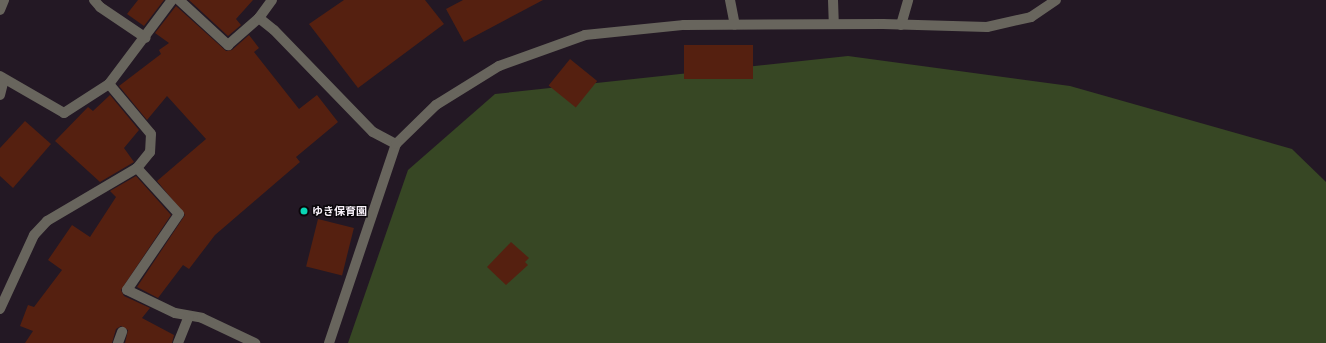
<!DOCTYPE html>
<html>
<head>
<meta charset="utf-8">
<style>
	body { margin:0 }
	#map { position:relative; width:1326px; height:343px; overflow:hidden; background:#231824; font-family:"IBM Plex Sans","Noto Sans JP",sans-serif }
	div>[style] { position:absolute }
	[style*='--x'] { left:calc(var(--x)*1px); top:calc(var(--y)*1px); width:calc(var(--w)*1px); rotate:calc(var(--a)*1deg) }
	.green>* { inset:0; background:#374724 }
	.building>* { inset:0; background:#552010; transform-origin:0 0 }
	.service>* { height:10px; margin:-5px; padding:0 5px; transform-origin:5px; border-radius:5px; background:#68655d }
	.minor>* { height:10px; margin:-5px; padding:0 5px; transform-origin:5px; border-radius:5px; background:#68655d }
	.dots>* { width:11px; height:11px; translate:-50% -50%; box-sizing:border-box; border:2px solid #0a060a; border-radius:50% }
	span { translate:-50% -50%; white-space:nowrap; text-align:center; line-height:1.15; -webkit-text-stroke:3px #0a060a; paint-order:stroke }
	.poi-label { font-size:11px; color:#f7eff8; font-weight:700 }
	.left { translate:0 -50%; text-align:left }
</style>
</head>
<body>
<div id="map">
	<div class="green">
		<i style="clip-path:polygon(848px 56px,1070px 86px,1292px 149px,1326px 182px,1326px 343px,348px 343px,408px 170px,495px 94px)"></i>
	</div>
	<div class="building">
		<i style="clip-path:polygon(138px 0,164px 0,144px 26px,127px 14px)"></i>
		<i style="clip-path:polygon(189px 0,253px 0,236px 19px,241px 25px,228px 36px)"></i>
		<i style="clip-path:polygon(344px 0,425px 0,444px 24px,358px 88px,309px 24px)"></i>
		<i style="clip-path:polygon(463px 0,543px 0,464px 42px,446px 9px)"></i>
		<i style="clip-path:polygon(176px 6px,226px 51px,232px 50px,249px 35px,259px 48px,254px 52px,299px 109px,317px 95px,338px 122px,296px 157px,300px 162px,215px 235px,189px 269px,183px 265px,158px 298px,137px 287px,185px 215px,157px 181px,206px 139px,167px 96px,147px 120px,119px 86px,161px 54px,159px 50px,169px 43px,155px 33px)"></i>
		<i style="left:684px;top:45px;width:69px;height:34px"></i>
		<i style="left:570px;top:59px;width:35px;height:34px;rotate:39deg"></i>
		<i style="clip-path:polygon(110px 95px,139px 130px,124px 148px,134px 162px,100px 182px,55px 141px,88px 107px,93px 111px)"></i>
		<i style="clip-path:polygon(25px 121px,51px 144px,13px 188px,0 176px,0 148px)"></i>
		<i style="clip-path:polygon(136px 176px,171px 215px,121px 290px,124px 296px,150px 308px,142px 318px,174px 335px,172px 343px,125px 343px,128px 330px,121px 326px,116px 329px,112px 343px,25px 343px,33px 331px,20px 326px,28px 305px,34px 307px,62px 270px,48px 260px,72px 225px,90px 237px,116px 197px,110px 191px)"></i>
		<i style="left:318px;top:219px;width:37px;height:49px;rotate:14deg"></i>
		<i style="clip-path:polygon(511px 242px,529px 258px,525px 262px,528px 265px,506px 285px,487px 267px)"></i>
	</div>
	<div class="service">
		<i style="--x:179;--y:0;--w:67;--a:42.6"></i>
		<i style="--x:228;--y:45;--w:41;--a:-41.1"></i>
		<i style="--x:730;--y:0;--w:25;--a:79"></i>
	</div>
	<div class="minor">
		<i style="--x:94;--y:0;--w:9;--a:49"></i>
		<i style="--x:100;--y:7;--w:55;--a:34"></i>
		<i style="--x:172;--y:0;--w:105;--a:126.9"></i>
		<i style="--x:109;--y:84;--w:65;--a:50"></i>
		<i style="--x:151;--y:134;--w:18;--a:93"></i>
		<i style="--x:150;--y:152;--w:21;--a:129"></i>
		<i style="--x:137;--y:168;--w:62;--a:47.6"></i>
		<i style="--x:179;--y:214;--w:92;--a:124.4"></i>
		<i style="--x:127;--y:290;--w:53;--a:25.6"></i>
		<i style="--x:175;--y:313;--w:27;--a:10"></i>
		<i style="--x:202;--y:318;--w:59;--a:25.3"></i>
		<i style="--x:272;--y:0;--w:22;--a:126"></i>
		<i style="--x:259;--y:18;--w:19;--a:39"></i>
		<i style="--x:274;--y:30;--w:142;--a:45.9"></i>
		<i style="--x:373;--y:132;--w:26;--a:28"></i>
		<i style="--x:833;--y:0;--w:24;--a:88"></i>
		<i style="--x:0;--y:10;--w:11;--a:-68"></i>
		<i style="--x:901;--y:25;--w:26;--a:-74"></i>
		<i style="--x:0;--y:76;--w:74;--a:30"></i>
		<i style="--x:64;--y:113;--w:54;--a:-32.8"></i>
		<i style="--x:0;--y:95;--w:16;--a:-76"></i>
		<i style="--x:0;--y:309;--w:81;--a:-65.3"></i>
		<i style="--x:34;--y:235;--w:19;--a:-47"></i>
		<i style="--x:47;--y:221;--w:104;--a:-30.5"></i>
		<i style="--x:118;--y:343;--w:12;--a:-70"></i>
		<i style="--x:178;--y:343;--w:29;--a:-68"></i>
		<i style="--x:329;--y:343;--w:210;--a:-71.4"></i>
		<i style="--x:396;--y:144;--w:56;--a:-44.3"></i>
		<i style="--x:436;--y:105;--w:74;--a:-31.8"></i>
		<i style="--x:499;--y:66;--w:91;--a:-19.8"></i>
		<i style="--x:585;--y:35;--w:100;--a:-5.8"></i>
		<i style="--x:684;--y:25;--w:199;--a:-0.3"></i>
		<i style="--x:883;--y:24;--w:104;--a:1.7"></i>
		<i style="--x:987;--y:27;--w:45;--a:-12.8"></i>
		<i style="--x:1031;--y:17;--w:30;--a:-34"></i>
	</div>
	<div class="dots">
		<i style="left:304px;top:211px;background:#09d5b5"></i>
	</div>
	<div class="poi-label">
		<span class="left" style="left:312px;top:211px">ゆき保育園</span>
	</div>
</div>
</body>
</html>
